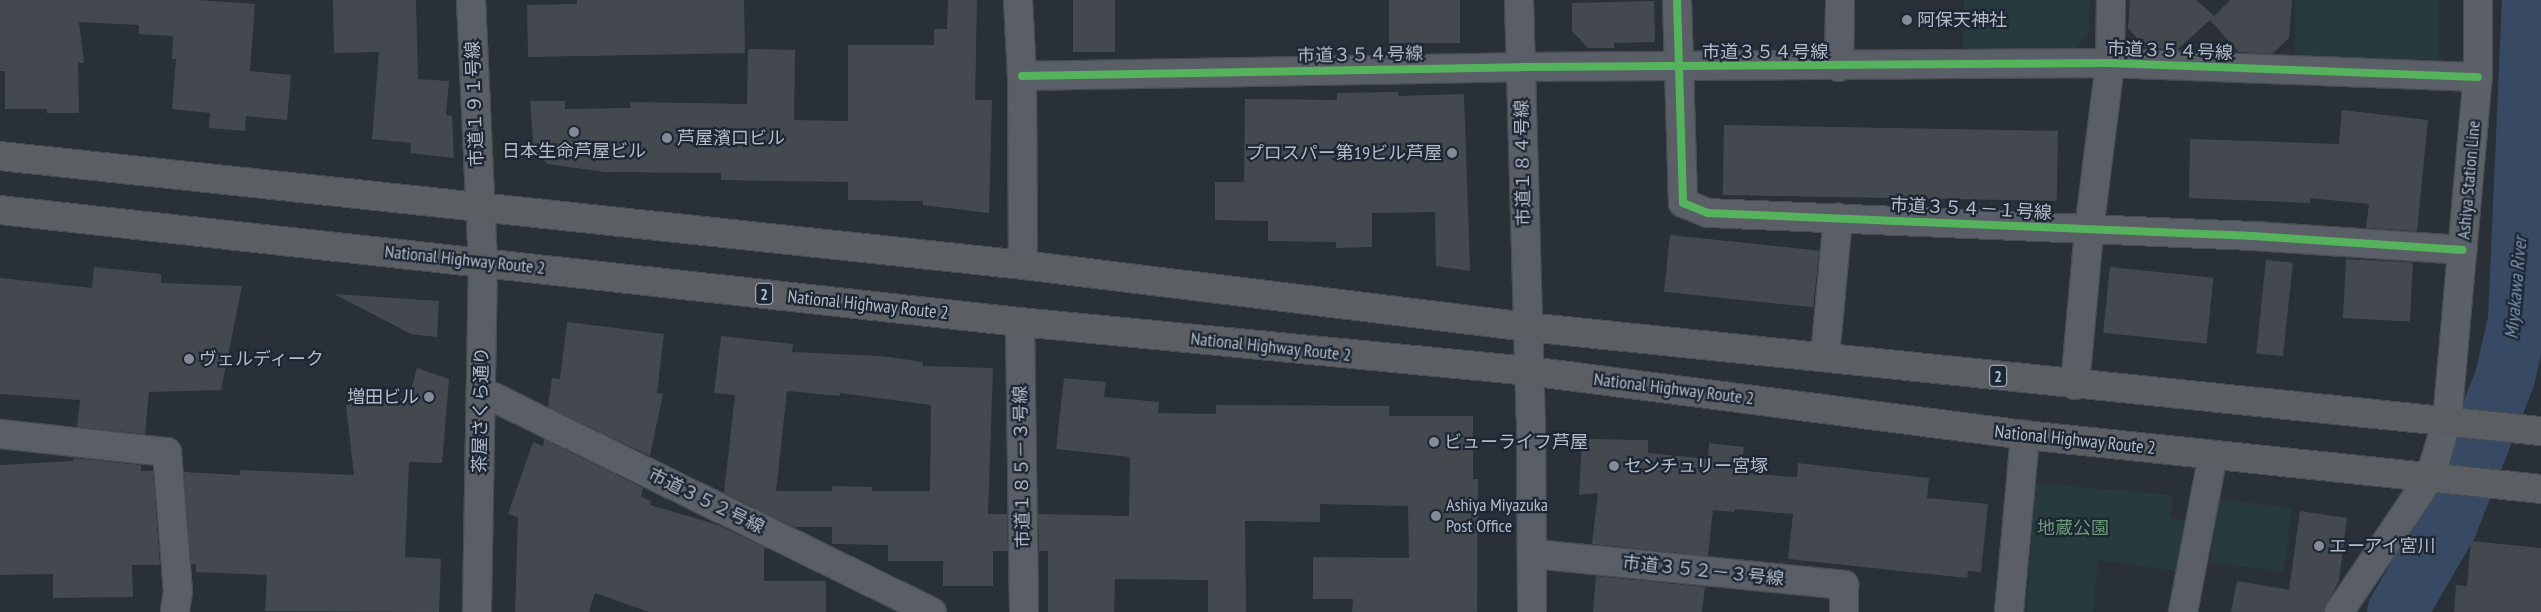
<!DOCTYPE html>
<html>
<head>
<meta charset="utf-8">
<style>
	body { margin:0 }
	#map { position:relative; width:2541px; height:612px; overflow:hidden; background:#2a3038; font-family:"PT Sans Narrow","Noto Sans JP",sans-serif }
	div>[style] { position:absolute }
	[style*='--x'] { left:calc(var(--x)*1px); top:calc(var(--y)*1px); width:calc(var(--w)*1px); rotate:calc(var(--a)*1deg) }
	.green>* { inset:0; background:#273a3e; transform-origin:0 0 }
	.river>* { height:60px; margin:-30px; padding:0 30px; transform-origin:30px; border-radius:30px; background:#384963 }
	.building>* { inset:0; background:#444950; transform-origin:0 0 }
	.roads { filter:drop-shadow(1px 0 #484c53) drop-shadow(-1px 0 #484c53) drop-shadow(0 1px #484c53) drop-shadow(0 -1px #484c53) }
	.minor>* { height:28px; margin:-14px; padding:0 14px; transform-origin:14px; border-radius:14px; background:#5a5e66 }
	.tertiary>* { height:28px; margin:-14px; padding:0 14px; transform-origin:14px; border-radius:14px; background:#5a5e66 }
	.primary>* { height:28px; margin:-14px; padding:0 14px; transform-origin:14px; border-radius:14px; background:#5c6168 }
	.trunk>* { height:28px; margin:-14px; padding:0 14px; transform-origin:14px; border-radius:14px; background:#5b5f64 }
	.cycleway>* { height:8px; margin:-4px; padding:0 4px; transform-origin:4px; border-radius:4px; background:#56b35d }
	.dots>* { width:14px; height:14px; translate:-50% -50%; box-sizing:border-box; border:2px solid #1d2633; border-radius:50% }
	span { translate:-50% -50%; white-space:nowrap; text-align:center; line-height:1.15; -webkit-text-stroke:4.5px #1d2633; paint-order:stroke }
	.shield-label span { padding:1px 4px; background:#1d2633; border:1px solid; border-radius:4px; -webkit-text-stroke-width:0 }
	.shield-label { font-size:16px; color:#b4bcc9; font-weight:700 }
	.poi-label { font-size:18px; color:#b4bcc9 }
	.left { translate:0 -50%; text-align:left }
	.right { translate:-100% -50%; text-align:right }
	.street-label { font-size:18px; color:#b4bcc9 }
	.park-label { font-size:18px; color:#6b9a76 }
	.water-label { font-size:19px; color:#7c92b1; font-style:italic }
</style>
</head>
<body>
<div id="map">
	<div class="green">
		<i style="clip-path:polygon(1964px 0,2090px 0,2089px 31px,2075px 51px,1963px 48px)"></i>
		<i style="left:2295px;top:0;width:144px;height:59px"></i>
		<i style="clip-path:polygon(2035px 483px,2173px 495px,2170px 518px,2191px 521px,2184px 572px,2098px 560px,2093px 612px,2027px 612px)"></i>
		<i style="left:2218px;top:499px;width:74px;height:64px;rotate:7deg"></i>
	</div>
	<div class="river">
		<i style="--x:2397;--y:612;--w:102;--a:-59.9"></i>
		<i style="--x:2448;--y:524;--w:157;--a:-68.7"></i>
		<i style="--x:2505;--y:378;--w:59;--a:-77.4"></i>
		<i style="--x:2518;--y:320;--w:320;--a:-87.5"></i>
	</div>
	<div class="building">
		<i style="clip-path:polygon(0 0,198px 0,255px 4px,250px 71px,291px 75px,287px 120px,246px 116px,245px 131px,209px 128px,210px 113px,172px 109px,176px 59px,172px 59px,173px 36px,139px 34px,139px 25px,79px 22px,84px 63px,78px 63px,79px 113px,47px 113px,47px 109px,5px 109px,5px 71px,0 71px)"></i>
		<i style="clip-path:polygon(333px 0,416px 0,418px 79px,449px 81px,446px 115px,452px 116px,454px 158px,410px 153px,411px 143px,372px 139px,379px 52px,334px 53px)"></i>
		<i style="clip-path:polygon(577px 0,744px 0,745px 53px,528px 57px,527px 5px,577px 4px)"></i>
		<i style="clip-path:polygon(948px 0,977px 0,975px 100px,992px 100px,989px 213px,923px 205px,923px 201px,848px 200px,848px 182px,721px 180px,721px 173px,605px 172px,548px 164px,534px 153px,530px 101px,565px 101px,565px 109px,630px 108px,630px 102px,747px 104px,748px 49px,795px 50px,794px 120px,848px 121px,848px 45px,934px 45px,934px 29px,947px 29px)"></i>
		<i style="left:1073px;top:0;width:42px;height:52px"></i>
		<i style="left:1389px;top:0;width:71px;height:43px"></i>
		<i style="clip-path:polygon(2130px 0,2196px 0,2214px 16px,2230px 0,2292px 0,2289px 38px,2272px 54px,2239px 52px,2210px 20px,2177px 50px,2145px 47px,2128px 28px)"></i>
		<i style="clip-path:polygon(1654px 1px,1655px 42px,1614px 43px,1614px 48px,1588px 48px,1572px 31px,1572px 3px)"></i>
		<i style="clip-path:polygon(1398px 92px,1398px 96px,1464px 94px,1470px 271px,1436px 266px,1435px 212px,1372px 213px,1372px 247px,1336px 248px,1336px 242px,1268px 241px,1268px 221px,1215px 220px,1215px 182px,1244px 182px,1245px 99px,1337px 100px,1337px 93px)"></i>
		<i style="clip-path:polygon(2342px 110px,2428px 120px,2417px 231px,2366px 228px,2369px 204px,2310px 198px,2310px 203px,2189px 198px,2190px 139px,2339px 144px)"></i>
		<i style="left:1724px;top:125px;width:334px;height:70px;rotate:1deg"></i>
		<i style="left:1670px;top:235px;width:150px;height:57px;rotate:6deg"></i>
		<i style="left:2346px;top:259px;width:67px;height:59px;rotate:3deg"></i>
		<i style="left:2266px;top:260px;width:27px;height:94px;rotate:6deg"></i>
		<i style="clip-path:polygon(94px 267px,161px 274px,161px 283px,242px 286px,221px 390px,149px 392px,145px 434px,77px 427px,80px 400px,0 394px,0 278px,92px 288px)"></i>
		<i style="left:2110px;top:267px;width:104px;height:66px;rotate:6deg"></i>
		<i style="clip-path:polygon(334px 294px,439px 301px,437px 337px,411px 334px)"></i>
		<i style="clip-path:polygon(567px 322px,664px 334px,657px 393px,663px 394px,650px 456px,548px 407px,552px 378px,560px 379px)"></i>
		<i style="clip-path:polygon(evenodd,721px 336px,793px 344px,792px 352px,881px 356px,923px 362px,923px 366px,993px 368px,988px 514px,1007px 514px,1008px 551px,993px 551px,993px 586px,943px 586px,943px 561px,888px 561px,888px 545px,832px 544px,832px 527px,794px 527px,724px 493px,735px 395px,714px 393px,721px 336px,787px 391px,840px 396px,840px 393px,931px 405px,930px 491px,872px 491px,872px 487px,832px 486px,832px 491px,776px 491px,787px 391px)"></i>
		<i style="clip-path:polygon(417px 368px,449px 379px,442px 463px,409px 462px,405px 557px,441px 559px,439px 612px,265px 611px,267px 575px,196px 572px,196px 564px,191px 564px,184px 472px,240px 475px,240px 470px,354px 475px,346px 405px,409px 398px)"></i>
		<i style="clip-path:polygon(1064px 378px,1106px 382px,1104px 397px,1159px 402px,1158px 413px,1216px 414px,1216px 405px,1389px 406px,1389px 416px,1473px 416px,1473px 479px,1478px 479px,1477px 612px,1352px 612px,1353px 599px,1313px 599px,1313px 557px,1409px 558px,1408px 506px,1320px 504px,1320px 522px,1245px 521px,1246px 612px,1208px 612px,1208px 580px,1115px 579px,1114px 612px,1048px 612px,1048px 551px,1039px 551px,1038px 514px,1129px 516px,1130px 457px,1056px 449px)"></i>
		<i style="clip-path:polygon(544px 439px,643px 488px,641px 497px,651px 501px,650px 505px,718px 525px,764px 547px,764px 581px,826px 581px,826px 612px,649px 612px,595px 593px,589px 612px,515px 612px,518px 517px,508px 514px,533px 442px,543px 446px)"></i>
		<i style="clip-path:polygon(1582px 439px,1648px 440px,1648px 453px,1708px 459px,1709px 443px,1744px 447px,1741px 473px,1797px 477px,1798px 463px,1929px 478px,1927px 498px,1988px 504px,1981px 572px,1968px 571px,1967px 578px,1788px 559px,1793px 514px,1735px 509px,1734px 512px,1713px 510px,1708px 556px,1592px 544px,1598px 493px,1579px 495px)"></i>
		<i style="clip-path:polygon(74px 458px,141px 465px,141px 471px,153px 471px,160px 565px,132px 565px,133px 597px,53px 598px,53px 574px,0 575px,0 465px,73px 461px)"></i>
		<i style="clip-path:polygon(2300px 511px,2347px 518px,2339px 580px,2324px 612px,2231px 612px,2237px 581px,2289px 590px)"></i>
		<i style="clip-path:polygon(2471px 541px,2541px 548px,2541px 612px,2454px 612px,2456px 585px,2467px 586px)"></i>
		<i style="clip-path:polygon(1596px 576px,1705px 587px,1702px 612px,1593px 612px)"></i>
	</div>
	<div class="roads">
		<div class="minor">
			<i style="--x:1018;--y:0;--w:76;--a:87"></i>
			<i style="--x:1022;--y:76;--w:189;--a:89.7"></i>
			<i style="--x:1677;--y:0;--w:203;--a:88.3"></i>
			<i style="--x:1683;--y:203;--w:27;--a:22"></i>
			<i style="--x:1708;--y:213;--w:545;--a:2.42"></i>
			<i style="--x:2253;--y:236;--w:210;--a:3.8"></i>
			<i style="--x:1839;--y:67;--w:67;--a:-89.1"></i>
			<i style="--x:1022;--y:76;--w:499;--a:-1"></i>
			<i style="--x:1521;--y:67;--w:589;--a:-0.39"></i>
			<i style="--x:2110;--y:63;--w:368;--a:2.2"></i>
			<i style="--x:1020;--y:322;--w:290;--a:89.2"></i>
			<i style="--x:1825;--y:357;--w:140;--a:-84.7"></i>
			<i style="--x:2075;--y:385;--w:156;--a:-84.8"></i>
			<i style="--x:2089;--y:230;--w:168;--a:-82.8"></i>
			<i style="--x:2110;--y:63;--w:63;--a:-89.1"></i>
			<i style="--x:481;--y:391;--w:502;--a:26.11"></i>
			<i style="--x:0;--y:434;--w:168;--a:6.2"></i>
			<i style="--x:167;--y:452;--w:140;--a:85.5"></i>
			<i style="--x:178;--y:592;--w:20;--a:99"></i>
			<i style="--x:1534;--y:554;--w:312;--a:5.7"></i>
			<i style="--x:1844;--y:585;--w:27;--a:90"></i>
			<i style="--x:2009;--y:612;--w:178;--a:-84.8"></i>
			<i style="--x:2183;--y:612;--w:160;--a:-79.2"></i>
			<i style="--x:2339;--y:612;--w:163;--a:-56"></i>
		</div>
		<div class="tertiary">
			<i style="--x:471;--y:0;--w:262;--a:87.4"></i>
			<i style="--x:483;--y:262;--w:350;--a:91"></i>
			<i style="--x:1519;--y:0;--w:418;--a:88.4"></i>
			<i style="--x:1531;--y:418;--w:194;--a:89.7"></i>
		</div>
		<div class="primary">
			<i style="--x:2430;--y:477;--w:59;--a:-73.1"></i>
			<i style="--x:2447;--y:421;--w:345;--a:-84.9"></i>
			<i style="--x:2478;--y:77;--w:77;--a:-90"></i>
		</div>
		<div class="trunk">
			<i style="--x:0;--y:156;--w:1029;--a:6.08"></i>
			<i style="--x:1023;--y:265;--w:508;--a:7.01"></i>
			<i style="--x:1527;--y:327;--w:1019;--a:5.86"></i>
			<i style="--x:0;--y:210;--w:1026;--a:6.27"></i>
			<i style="--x:1020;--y:322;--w:511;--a:5.5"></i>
			<i style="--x:1529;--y:371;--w:500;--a:7.35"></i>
			<i style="--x:2025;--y:435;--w:519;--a:5.97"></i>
		</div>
	</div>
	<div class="cycleway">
		<i style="--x:1677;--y:0;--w:203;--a:88.3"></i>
		<i style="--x:1683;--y:203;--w:27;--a:22"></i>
		<i style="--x:1708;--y:213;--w:545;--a:2.42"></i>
		<i style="--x:2253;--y:236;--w:210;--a:3.8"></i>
		<i style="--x:1022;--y:76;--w:499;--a:-1"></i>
		<i style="--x:1521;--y:67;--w:589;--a:-0.39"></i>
		<i style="--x:2110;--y:63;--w:368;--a:2.2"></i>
	</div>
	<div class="dots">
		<i style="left:1907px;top:20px;background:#848b96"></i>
		<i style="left:574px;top:132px;background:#848b96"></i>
		<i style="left:667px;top:138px;background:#848b96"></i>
		<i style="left:1452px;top:153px;background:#848b96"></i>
		<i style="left:189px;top:359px;background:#848b96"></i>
		<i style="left:429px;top:397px;background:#848b96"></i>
		<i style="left:1434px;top:442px;background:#848b96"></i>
		<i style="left:1614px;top:466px;background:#848b96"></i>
		<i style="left:1436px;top:516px;background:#848b96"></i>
		<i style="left:2319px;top:546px;background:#848b96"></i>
	</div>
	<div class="shield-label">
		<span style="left:764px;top:294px">2</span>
		<span style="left:1998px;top:376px">2</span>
	</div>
	<div class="poi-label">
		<span class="left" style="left:1917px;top:20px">阿保天神社</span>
		<span class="left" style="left:677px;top:138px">芦屋濱口ビル</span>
		<span style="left:574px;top:151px">日本生命芦屋ビル</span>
		<span class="right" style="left:1442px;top:153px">プロスパー第19ビル芦屋</span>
		<span class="left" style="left:199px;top:359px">ヴェルディーク</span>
		<span class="right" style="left:419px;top:397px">増田ビル</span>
		<span class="left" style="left:1444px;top:442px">ビューライフ芦屋</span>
		<span class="left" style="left:1624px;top:466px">センチュリー宮塚</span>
		<span class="left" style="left:1446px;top:516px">Ashiya Miyazuka<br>Post Office</span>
		<span class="left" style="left:2329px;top:546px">エーアイ宮川</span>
	</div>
	<div class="street-label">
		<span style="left:2170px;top:51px;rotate:2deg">市道３５４号線</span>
		<span style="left:1765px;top:52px">市道３５４号線</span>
		<span style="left:1360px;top:55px;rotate:-1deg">市道３５４号線</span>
		<span style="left:475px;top:104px;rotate:-92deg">市道１９１号線</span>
		<span style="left:1523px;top:163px;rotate:-91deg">市道１８４号線</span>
		<span style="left:2469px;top:180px;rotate:-85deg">Ashiya Station Line</span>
		<span style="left:1971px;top:209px;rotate:3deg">市道３５４－１号線</span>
		<span style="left:465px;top:260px;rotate:6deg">National Highway Route 2</span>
		<span style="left:868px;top:305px;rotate:6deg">National Highway Route 2</span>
		<span style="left:1271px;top:347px;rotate:6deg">National Highway Route 2</span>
		<span style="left:1674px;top:389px;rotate:7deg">National Highway Route 2</span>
		<span style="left:481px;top:410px;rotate:-89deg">茶屋さくら通り</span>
		<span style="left:2075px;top:440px;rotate:6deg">National Highway Route 2</span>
		<span style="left:1022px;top:467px;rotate:-91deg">市道１８５－３号線</span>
		<span style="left:706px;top:501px;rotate:26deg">市道３５２号線</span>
		<span style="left:1703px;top:571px;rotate:6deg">市道３５２－３号線</span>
	</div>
	<div class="park-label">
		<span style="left:2073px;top:528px">地蔵公園</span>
	</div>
	<div class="water-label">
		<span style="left:2516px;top:288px;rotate:-85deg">Miyakawa River</span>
	</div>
</div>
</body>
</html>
